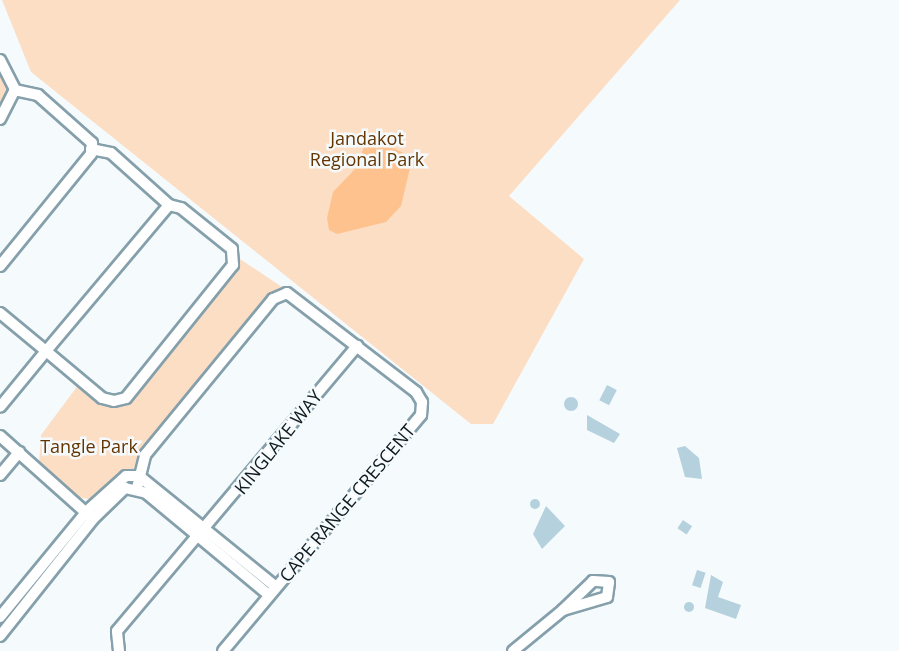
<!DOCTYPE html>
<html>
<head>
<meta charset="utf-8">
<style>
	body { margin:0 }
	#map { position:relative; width:899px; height:651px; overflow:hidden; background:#f5fafd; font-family:"Open Sans",sans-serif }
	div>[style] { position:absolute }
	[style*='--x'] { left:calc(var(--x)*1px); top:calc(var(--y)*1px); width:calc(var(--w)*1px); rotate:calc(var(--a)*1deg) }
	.green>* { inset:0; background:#fcdec5 }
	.water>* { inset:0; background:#fec28f }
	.building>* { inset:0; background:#b5d1dd; transform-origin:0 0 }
	.round { border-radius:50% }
	.roads { filter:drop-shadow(2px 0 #85a0ab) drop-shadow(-2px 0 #85a0ab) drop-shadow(0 2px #85a0ab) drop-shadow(0 -2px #85a0ab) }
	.minor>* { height:10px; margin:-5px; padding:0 5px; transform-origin:5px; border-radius:5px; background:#fff }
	span { translate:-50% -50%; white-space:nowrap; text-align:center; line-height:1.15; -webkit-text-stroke:5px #f5fafd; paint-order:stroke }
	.park-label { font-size:18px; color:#643500 }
	.street-label { font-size:18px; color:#101a1e }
</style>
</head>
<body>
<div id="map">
	<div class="green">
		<i style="clip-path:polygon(2px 0,680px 0,509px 196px,584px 259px,493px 424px,471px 424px,31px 72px)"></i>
		<i style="clip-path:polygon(0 64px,10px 87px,0 110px)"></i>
		<i style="clip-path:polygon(237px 257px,288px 291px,272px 297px,137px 474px,94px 500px,78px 497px,39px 465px,41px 435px,79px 384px,106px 404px,124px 403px)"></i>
	</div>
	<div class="water">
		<i style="clip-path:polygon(375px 141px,402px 152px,410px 168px,401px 206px,386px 222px,337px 234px,329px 230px,327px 218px,333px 192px,356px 168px,365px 144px)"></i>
	</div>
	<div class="building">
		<i style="left:607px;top:385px;width:11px;height:17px;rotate:27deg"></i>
		<i class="round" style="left:564px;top:397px;width:14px;height:14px"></i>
		<i style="clip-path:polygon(587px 415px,620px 434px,614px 443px,587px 430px)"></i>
		<i style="clip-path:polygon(685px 446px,699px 458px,702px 479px,685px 477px,677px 448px)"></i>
		<i class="round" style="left:530px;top:499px;width:10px;height:10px"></i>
		<i style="clip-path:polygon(546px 506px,565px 526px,542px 549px,533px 534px)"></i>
		<i style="left:683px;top:520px;width:11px;height:10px;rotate:34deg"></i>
		<i style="left:697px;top:570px;width:9px;height:16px;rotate:18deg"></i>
		<i style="clip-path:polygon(711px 575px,723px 582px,718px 597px,741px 605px,736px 619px,705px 608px)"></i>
		<i class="round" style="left:684px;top:602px;width:10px;height:10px"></i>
	</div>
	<div class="roads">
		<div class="minor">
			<i style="--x:0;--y:60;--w:34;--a:63"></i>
			<i style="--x:0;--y:119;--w:33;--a:-63"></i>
			<i style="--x:91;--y:149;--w:20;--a:11"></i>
			<i style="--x:111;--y:153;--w:78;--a:41.9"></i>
			<i style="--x:0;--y:266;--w:144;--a:-50.9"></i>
			<i style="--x:91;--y:154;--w:11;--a:-85"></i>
			<i style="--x:92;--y:143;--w:72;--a:-138.4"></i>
			<i style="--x:38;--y:95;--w:24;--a:-168"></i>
			<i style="--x:0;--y:313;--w:60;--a:39.6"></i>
			<i style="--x:46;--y:351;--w:73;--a:40"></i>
			<i style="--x:102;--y:398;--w:12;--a:14"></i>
			<i style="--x:114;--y:401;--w:12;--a:-14"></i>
			<i style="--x:126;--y:398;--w:171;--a:-51.2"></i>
			<i style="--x:233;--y:265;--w:16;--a:-94"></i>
			<i style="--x:232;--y:249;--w:65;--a:-141.2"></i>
			<i style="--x:181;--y:208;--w:12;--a:-166"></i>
			<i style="--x:169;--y:205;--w:191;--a:130.1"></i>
			<i style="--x:46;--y:351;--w:72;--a:129.4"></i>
			<i style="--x:0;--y:436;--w:122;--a:41.7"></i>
			<i style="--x:0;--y:475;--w:30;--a:-50"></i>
			<i style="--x:137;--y:488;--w:34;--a:-76"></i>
			<i style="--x:145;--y:455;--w:202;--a:-50.6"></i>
			<i style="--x:273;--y:299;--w:15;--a:-23"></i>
			<i style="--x:287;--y:293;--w:163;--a:37.5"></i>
			<i style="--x:416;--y:392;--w:12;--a:59"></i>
			<i style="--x:422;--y:402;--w:13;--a:94"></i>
			<i style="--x:421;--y:415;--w:308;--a:130"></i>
			<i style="--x:0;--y:617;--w:137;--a:-50.6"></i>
			<i style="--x:87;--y:511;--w:52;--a:-41.9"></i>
			<i style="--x:126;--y:476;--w:13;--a:0"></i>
			<i style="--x:139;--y:476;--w:176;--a:39"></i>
			<i style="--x:0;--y:636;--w:149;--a:-51.5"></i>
			<i style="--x:93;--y:519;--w:45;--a:-44.1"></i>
			<i style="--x:125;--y:488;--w:22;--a:13"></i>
			<i style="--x:146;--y:493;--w:160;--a:39.7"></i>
			<i style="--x:119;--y:651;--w:20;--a:-96"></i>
			<i style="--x:117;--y:631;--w:373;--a:-49.9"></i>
			<i style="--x:513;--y:651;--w:65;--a:-39.4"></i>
			<i style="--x:563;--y:610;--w:46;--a:-16.5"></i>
			<i style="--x:607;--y:597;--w:15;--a:-82"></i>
			<i style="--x:609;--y:582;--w:16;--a:-176"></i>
			<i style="--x:593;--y:581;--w:42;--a:136"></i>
		</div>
	</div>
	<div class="park-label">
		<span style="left:367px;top:149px">Jandakot<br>Regional Park</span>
		<span style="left:89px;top:446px">Tangle Park</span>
	</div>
	<div class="street-label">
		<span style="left:278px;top:442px;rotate:-51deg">KINGLAKE WAY</span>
		<span style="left:347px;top:503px;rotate:-50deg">CAPE RANGE CRESCENT</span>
	</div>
</div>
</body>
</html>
